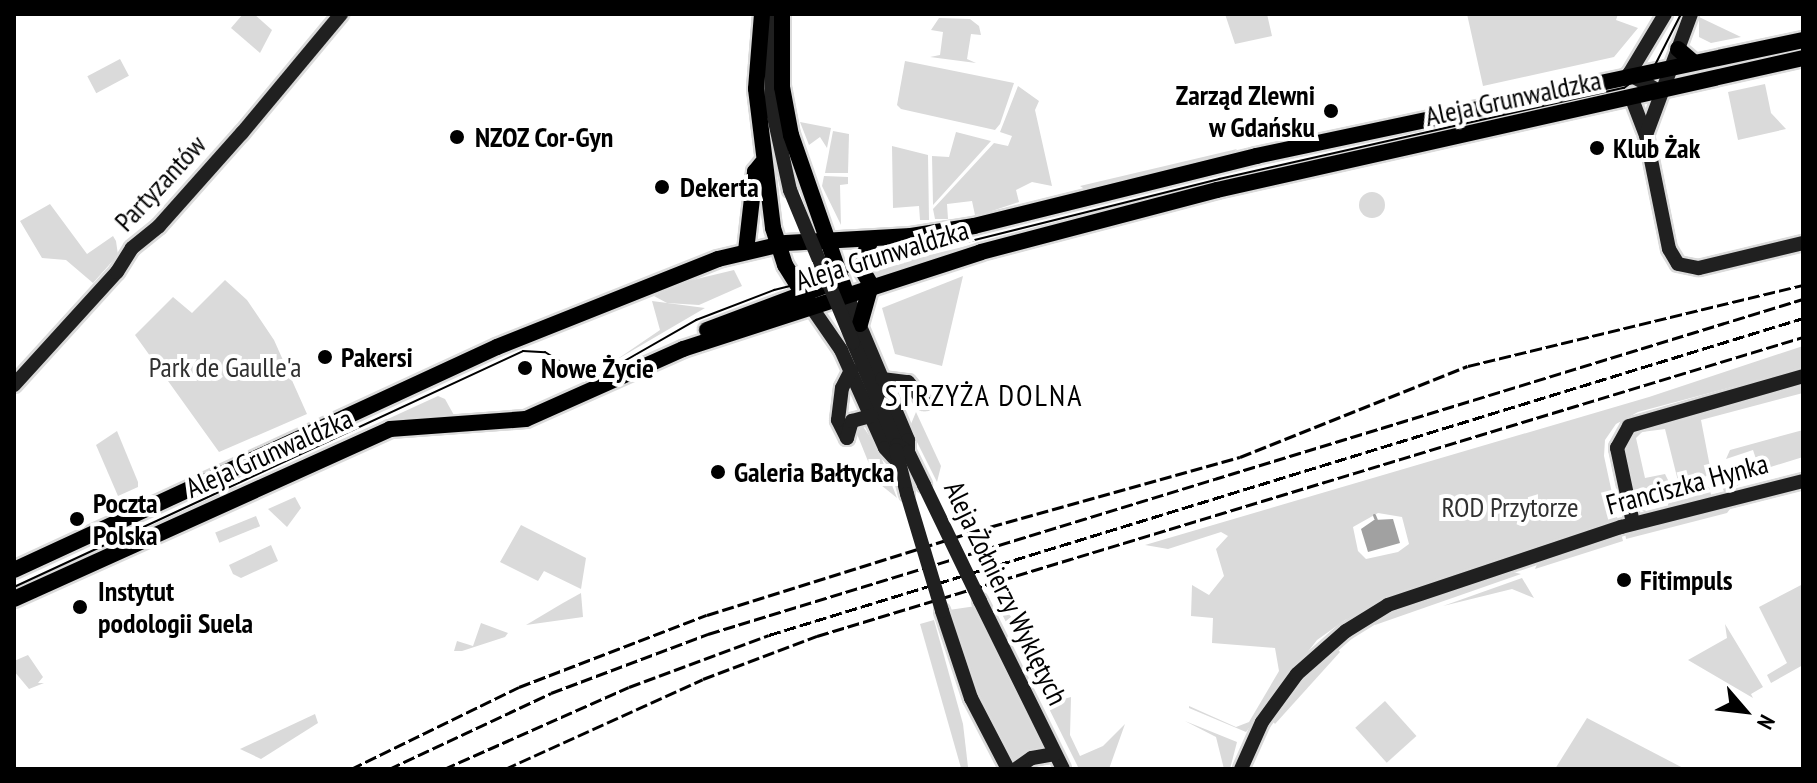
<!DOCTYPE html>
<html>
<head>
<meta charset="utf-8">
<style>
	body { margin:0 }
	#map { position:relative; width:1817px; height:783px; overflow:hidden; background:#fff; font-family:"PT Sans Narrow",sans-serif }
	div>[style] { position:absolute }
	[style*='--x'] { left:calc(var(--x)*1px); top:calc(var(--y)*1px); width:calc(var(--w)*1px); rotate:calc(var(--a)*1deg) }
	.green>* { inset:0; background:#dadada; transform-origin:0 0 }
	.round { border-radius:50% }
	.water>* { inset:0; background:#a1a1a1 }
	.stream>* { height:3px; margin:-1.5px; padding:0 1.5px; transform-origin:1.5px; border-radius:1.5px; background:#a1a1a1 }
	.roads { filter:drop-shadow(2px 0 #dbdbdb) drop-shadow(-2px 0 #dbdbdb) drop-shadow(0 2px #dbdbdb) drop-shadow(0 -2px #dbdbdb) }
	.secondary>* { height:14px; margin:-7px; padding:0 7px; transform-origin:7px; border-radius:7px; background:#202020 }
	.primary>* { height:16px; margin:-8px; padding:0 8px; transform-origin:8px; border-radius:8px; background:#000 }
	.tram>* { height:2px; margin:-1px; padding:0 1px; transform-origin:1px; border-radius:1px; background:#000 }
	.rail>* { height:3px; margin-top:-1.5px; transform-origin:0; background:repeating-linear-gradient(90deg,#000 0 12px,transparent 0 16px) }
	.secondary-bridge>* { height:14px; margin:-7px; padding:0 7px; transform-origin:7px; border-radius:7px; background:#202020 }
	.dots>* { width:22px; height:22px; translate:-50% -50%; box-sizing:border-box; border:4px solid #fff; border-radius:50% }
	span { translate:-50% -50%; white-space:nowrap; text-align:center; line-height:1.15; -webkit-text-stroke:8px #fff; paint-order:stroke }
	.poi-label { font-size:28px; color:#000; font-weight:700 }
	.right { translate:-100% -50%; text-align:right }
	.left { translate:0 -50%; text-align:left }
	.street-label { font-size:28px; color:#000 }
	.park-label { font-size:28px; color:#313131 }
	.neighbourhood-label { font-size:30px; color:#000; letter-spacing:2px }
	.frame { position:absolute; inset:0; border:16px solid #000; pointer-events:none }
	.north { position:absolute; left:1705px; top:671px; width:80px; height:80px; -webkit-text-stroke:6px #fff; paint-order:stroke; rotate:118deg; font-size:22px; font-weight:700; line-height:32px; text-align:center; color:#000 }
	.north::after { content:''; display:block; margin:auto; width:28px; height:36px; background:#000; clip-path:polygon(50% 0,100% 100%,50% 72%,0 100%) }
</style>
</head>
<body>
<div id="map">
	<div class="green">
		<i style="clip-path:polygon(243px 14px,254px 14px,272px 30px,260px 53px,231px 28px)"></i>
		<i style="clip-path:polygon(1225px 14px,1267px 14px,1272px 36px,1235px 44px)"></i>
		<i style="clip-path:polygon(1467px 14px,1618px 14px,1616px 20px,1638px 28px,1614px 57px,1483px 86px)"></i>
		<i style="clip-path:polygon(1699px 17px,1741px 37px,1711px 43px,1699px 37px)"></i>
		<i style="clip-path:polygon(939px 18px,970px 19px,979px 26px,981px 35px,971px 34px,967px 59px,976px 63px,930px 57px,940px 55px,943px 32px,931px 30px)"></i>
		<i style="left:120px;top:59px;width:19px;height:37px;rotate:62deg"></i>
		<i style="clip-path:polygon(905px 61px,1014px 83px,1000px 124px,995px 130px,901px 109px,897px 105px)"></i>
		<i style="clip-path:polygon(1765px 84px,1771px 113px,1786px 129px,1738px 140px,1728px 92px)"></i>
		<i style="clip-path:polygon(1018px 86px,1039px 101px,1035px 110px,1052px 186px,1032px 182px,1016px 190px,1019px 202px,983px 214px,975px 215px,972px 201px,947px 204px,948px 219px,935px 219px,933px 209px,994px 143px,1008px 146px,1012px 136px,1000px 132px)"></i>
		<i style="clip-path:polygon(800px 122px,831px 128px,827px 148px,820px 137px,809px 145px)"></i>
		<i style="clip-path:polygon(833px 131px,849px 134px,848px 173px,825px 173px)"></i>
		<i style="clip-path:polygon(956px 132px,991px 141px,933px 205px,932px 156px,949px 157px)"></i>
		<i style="clip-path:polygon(892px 146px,928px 155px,929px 220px,920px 220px,919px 206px,893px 208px)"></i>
		<i style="clip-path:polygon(1237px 149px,1232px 154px,1086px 190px,1080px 186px)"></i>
		<i style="clip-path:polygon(824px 176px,848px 177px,848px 184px,840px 185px,841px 225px,822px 186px)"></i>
		<i class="round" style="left:1359px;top:192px;width:26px;height:26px"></i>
		<i style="clip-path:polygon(50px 204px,87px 254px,113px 236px,116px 241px,118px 255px,93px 283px,66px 260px,42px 258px,20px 221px)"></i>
		<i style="clip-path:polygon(999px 238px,881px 276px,865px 271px)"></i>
		<i style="clip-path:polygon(734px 270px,742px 286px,699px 305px,667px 303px,654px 296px,684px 282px)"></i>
		<i style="clip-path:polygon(963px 276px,942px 366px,895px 354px,882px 308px)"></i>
		<i style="clip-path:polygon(225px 280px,247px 300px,274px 340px,307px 414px,219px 452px,135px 335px,173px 297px,192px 313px)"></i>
		<i style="clip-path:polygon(652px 301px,705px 308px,616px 360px,660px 330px)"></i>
		<i style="clip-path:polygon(evenodd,1803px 346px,1803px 368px,1638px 412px,1616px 424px,1605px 440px,1604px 456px,1618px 521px,1345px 620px,1317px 640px,1246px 732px,1189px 708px,1189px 695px,1189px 706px,1236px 727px,1249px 722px,1279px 671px,1275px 648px,1212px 643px,1213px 618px,1191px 616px,1192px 585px,1209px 595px,1224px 576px,1216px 549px,1228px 536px,1221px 532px,1168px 549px,1145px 545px,1649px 397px,1803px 346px,1378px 513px,1402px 517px,1409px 544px,1398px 552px,1366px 559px,1358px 551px,1353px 527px,1378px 513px)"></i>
		<i style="clip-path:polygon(1803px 381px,1803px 393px,1701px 420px,1711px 472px,1696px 484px,1678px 481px,1665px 429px,1642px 432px,1636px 438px,1645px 478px,1665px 474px,1670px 484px,1659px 491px,1631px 492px,1624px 448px,1629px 433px)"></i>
		<i style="clip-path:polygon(438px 396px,445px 399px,455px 417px,379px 423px)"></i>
		<i style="clip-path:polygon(916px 412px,941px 466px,937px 482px,917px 442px,911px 424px)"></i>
		<i style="clip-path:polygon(862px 425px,877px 447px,897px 498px,876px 481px,857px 434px)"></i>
		<i style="clip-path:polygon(1803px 430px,1803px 457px,1761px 470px,1725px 494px,1721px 484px,1726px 477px,1758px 465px,1753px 450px,1726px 459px,1730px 450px)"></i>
		<i style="clip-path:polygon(117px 431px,138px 482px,138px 487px,118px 496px,96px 445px)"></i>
		<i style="clip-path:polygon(236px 486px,239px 491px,14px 592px,14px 589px)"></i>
		<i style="clip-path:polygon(1709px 487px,1712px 498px,1648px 514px,1636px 507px,1649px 512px,1668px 507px,1668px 497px)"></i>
		<i style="clip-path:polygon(295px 497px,301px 508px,287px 527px,268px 509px)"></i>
		<i style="clip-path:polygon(1733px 505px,1727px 513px,1626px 539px,1625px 532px)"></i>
		<i style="left:256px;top:516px;width:11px;height:44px;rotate:68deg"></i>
		<i style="clip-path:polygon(521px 525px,586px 558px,581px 589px,544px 571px,538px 581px,500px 562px)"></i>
		<i style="clip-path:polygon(1621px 533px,1623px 541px,1535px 569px,1539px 560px)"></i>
		<i style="clip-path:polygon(271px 545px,278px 561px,241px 578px,233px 574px,229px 565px)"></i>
		<i style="clip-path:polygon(1513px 572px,1521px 574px,1375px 625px,1377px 617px,1421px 598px)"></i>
		<i style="clip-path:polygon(1522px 578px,1534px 598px,1512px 589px,1443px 606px)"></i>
		<i style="clip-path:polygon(1803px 584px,1803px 665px,1771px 683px,1767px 675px,1787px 663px,1759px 607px)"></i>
		<i style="clip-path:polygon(581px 593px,583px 617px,526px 625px,563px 603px)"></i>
		<i style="clip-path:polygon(992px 594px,1018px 625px,1053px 702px,1071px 697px,1070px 735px,1080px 756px,1103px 746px,1125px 724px,1109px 769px,1079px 769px)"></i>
		<i style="clip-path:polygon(976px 606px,1044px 745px,1044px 752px,1013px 766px,973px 686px,949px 610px)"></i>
		<i style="clip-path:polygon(934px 620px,963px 724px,968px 767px,961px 768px,920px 624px)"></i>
		<i style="clip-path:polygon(481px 623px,508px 633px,505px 637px,462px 651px,454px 651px,457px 641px,473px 646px)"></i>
		<i style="clip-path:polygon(1725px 624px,1763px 687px,1751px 694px,1753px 698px,1688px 660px,1727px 638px)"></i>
		<i style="clip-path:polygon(1335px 646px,1340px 652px,1275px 724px,1272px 720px,1300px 678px)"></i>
		<i style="clip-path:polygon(28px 655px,43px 677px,38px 683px,44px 683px,29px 689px,14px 671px,14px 661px)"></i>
		<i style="left:1385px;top:701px;width:47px;height:40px;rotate:48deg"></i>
		<i style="clip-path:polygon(315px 714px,318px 723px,261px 759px,240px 749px)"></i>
		<i style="clip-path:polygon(1587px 718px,1685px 769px,1555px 769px)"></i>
		<i style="clip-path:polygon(1185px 721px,1237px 742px,1230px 769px,1224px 769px,1216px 737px)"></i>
	</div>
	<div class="water">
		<i style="clip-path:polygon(1393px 519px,1400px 543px,1368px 552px,1361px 529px,1374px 520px)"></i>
	</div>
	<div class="stream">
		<i style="--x:1374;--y:515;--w:5;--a:68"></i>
	</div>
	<div class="roads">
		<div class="secondary">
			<i style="--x:773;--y:14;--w:89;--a:91.3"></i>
			<i style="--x:771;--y:103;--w:89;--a:77.7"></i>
			<i style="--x:1661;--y:92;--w:37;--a:-151"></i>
			<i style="--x:1629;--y:74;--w:70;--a:-59"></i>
			<i style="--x:1632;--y:99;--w:39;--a:69"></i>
			<i style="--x:1646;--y:135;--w:116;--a:78.6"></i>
			<i style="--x:1669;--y:249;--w:17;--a:59"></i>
			<i style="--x:1678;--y:264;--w:21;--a:11"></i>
			<i style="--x:1699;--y:268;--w:107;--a:-13.5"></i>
			<i style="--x:1646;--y:135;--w:129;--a:-69.6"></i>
			<i style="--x:846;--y:293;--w:160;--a:67.1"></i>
			<i style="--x:908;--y:440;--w:12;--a:90"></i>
			<i style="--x:810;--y:305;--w:55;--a:55.4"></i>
			<i style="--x:841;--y:350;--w:107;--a:65.8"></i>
			<i style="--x:885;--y:448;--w:13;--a:48"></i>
			<i style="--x:853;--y:342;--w:112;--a:66.9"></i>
			<i style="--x:897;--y:445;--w:13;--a:32"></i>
			<i style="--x:908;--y:452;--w:37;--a:64"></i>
			<i style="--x:882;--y:379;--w:26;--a:7"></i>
			<i style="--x:908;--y:382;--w:26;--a:51"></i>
			<i style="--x:14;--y:385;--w:153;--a:-47.7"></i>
			<i style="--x:117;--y:272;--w:28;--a:-58"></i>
			<i style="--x:132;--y:248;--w:35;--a:-39"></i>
			<i style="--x:159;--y:226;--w:125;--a:-48.3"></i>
			<i style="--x:242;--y:133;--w:155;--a:-50.2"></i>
			<i style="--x:847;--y:438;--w:20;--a:-117"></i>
			<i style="--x:838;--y:420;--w:32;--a:-83"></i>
			<i style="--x:842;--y:388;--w:20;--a:-63"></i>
			<i style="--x:847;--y:438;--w:18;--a:-74"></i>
			<i style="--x:852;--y:421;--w:20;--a:-15"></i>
			<i style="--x:896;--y:450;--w:45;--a:76"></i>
			<i style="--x:1633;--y:523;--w:77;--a:-102"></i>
			<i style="--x:1617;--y:448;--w:25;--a:-61"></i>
			<i style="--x:1629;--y:426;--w:181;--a:-16"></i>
			<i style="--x:980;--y:601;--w:187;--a:63.7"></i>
			<i style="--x:942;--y:611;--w:92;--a:71.6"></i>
			<i style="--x:971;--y:698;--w:80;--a:62.5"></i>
			<i style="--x:1016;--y:769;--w:19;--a:-35"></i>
			<i style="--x:1032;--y:758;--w:23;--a:-10"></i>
			<i style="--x:1241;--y:769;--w:51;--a:-65.9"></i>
			<i style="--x:1262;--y:722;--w:59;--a:-53.9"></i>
			<i style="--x:1297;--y:674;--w:65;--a:-41.3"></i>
			<i style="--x:1346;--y:631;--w:49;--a:-31.8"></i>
			<i style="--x:1388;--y:605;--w:246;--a:-18.5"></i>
			<i style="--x:1621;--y:527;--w:188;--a:-14.2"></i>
		</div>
		<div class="primary">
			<i style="--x:762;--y:14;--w:75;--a:94.6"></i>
			<i style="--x:756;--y:89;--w:140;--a:83"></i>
			<i style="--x:773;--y:228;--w:39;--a:72"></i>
			<i style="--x:785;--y:265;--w:47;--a:58"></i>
			<i style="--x:782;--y:14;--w:73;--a:90"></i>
			<i style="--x:782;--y:87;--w:49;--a:79.4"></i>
			<i style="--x:791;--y:135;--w:167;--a:70.8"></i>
			<i style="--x:1678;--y:49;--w:20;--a:41"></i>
			<i style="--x:746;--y:251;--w:80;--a:-83.5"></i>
			<i style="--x:755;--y:172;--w:11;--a:-52"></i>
			<i style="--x:860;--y:324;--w:41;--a:-74.2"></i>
			<i style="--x:871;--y:285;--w:24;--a:-120"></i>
			<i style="--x:859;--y:264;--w:28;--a:-63"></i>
			<i style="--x:707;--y:330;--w:142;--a:-20.6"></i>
			<i style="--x:14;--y:570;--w:532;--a:-24.78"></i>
			<i style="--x:497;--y:347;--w:238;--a:-21.7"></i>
			<i style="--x:718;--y:259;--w:70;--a:-13.2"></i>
			<i style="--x:786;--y:243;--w:125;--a:-3.2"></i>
			<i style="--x:911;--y:236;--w:64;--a:-9"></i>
			<i style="--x:974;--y:226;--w:291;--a:-13.9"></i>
			<i style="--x:1256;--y:156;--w:559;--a:-11.97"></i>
			<i style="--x:14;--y:599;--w:413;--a:-24.3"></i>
			<i style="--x:390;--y:429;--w:136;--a:-4.2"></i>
			<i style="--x:526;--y:419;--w:172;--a:-24"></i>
			<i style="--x:683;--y:349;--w:313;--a:-18"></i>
			<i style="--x:981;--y:252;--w:244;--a:-14.7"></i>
			<i style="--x:1217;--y:190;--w:601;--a:-12.69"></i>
		</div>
	</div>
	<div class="tram">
		<i style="--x:14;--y:587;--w:561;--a:-24.87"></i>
		<i style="--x:523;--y:351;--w:22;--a:3"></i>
		<i style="--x:545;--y:352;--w:39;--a:32"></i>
		<i style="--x:578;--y:373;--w:22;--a:5"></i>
		<i style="--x:600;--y:375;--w:111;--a:-29.8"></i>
		<i style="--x:696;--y:320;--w:84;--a:-21"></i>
		<i style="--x:774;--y:290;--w:459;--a:-14"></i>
		<i style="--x:1219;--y:179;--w:415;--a:-12.7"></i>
		<i style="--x:1624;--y:88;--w:39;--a:-37"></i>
		<i style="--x:1655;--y:65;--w:57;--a:-63"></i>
	</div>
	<div class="rail">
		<i style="--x:351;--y:769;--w:187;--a:-26"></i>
		<i style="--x:519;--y:687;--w:201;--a:-21"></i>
		<i style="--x:707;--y:615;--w:281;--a:-17.4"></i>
		<i style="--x:975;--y:531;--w:275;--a:-15.6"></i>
		<i style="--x:1240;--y:457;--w:245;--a:-21.8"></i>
		<i style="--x:1468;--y:366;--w:345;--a:-13.6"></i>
		<i style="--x:389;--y:769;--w:179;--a:-25.1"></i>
		<i style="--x:551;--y:693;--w:168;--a:-20.6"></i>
		<i style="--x:708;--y:634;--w:1145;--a:-17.01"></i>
		<i style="--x:444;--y:769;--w:202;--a:-23.9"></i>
		<i style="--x:629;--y:687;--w:149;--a:-20.4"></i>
		<i style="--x:769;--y:635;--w:1082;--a:-17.04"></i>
		<i style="--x:505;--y:769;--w:217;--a:-24.4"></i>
		<i style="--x:703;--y:679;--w:122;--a:-20.7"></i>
		<i style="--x:817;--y:636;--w:1030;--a:-16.87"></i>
	</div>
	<div class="secondary-bridge">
		<i style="--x:790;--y:190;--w:165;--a:67.5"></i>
		<i style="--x:924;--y:485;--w:129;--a:64.2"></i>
		<i style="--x:907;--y:494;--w:122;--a:73.3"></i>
	</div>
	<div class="dots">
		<i style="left:1331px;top:111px;background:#000"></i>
		<i style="left:457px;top:137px;background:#000"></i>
		<i style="left:1597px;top:148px;background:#000"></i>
		<i style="left:662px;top:187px;background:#000"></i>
		<i style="left:325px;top:357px;background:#000"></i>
		<i style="left:525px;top:368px;background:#000"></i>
		<i style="left:718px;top:472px;background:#000"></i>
		<i style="left:77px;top:519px;background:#000"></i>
		<i style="left:1624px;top:580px;background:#000"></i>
		<i style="left:80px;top:607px;background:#000"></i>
	</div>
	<div class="poi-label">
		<span class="right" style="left:1315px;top:111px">Zarząd Zlewni<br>w Gdańsku</span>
		<span class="left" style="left:475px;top:137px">NZOZ Cor-Gyn</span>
		<span class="left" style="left:1613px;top:148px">Klub Żak</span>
		<span class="left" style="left:680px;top:187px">Dekerta</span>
		<span class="left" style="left:341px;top:357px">Pakersi</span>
		<span class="left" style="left:541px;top:368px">Nowe Życie</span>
		<span class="left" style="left:734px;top:472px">Galeria Bałtycka</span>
		<span class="left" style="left:93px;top:519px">Poczta<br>Polska</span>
		<span class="left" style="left:1640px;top:580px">Fitimpuls</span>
		<span class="left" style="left:98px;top:607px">Instytut<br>podologii Suela</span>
	</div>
	<div class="street-label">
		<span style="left:1513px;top:98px;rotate:-12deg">Aleja Grunwaldzka</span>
		<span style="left:160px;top:183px;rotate:-47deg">Partyzantów</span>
		<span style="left:882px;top:255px;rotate:-17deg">Aleja Grunwaldzka</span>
		<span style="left:269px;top:453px;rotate:-24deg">Aleja Grunwaldzka</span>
		<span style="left:1687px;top:484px;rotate:-15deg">Franciszka Hynka</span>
		<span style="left:1006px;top:593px;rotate:64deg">Aleja Żołnierzy Wyklętych</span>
	</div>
	<div class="park-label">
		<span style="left:225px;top:367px">Park de Gaulle'a</span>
		<span style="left:1510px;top:507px">ROD Przytorze</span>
	</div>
	<div class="neighbourhood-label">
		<span style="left:984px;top:395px">STRZYŻA DOLNA</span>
	</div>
	<div class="frame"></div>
	<div class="north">N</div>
</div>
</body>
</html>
